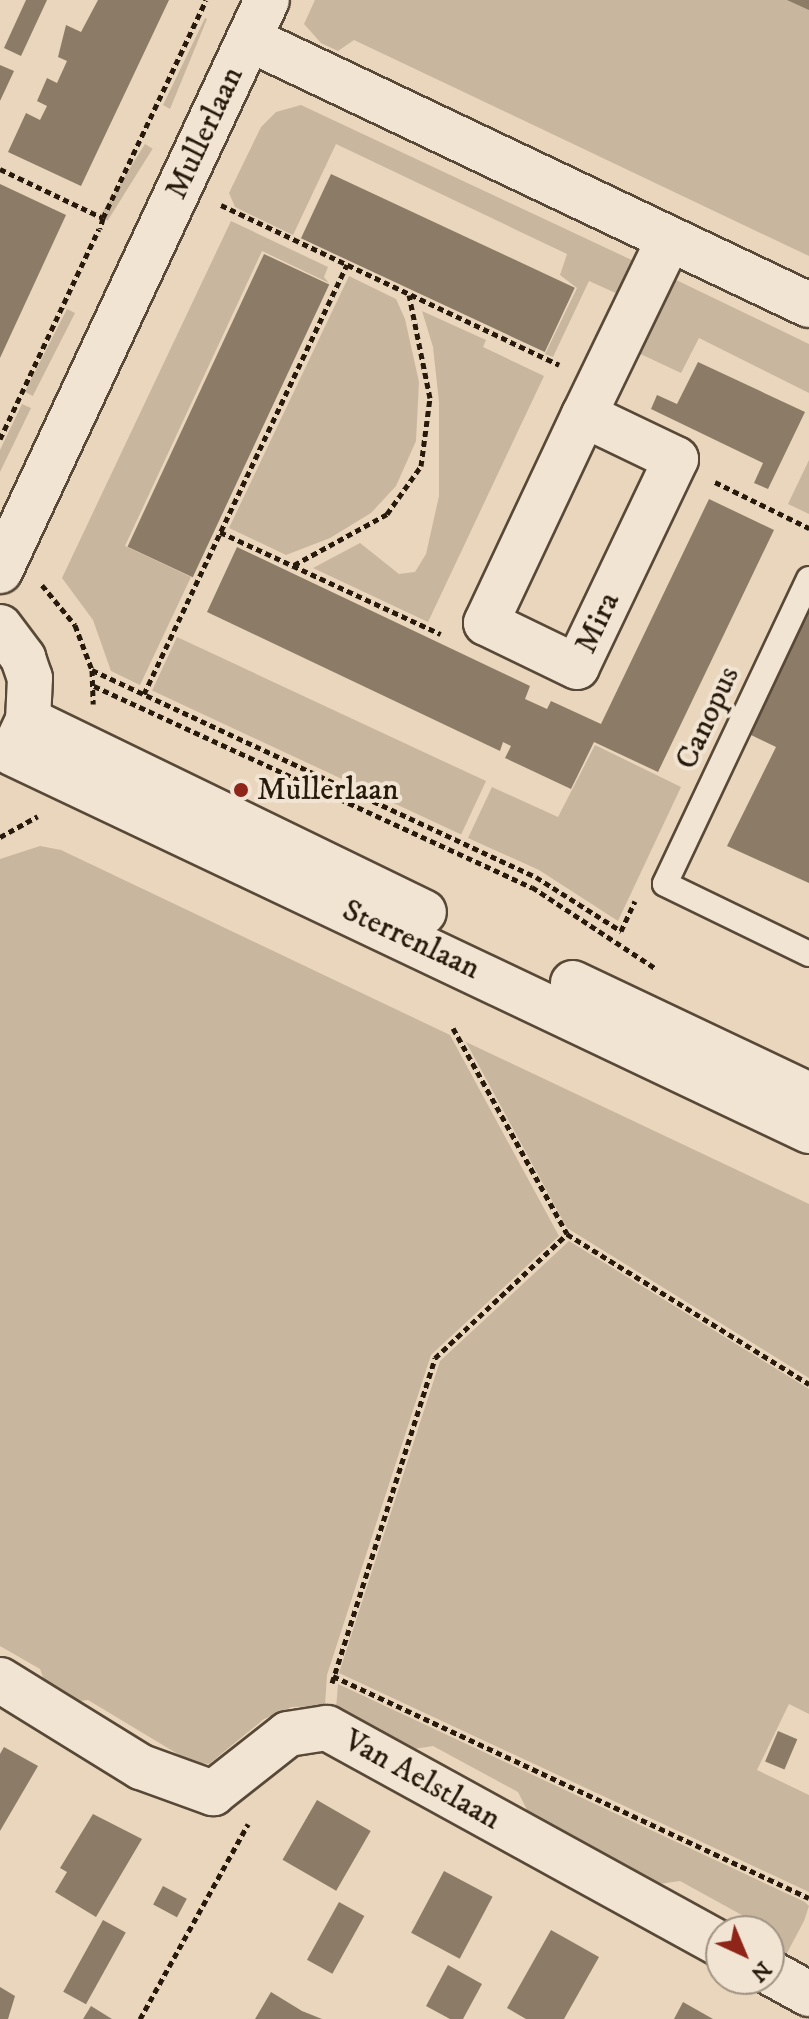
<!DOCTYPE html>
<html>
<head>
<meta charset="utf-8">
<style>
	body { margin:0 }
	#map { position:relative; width:809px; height:2019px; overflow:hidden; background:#ead6bc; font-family:"IM FELL DW Pica",serif }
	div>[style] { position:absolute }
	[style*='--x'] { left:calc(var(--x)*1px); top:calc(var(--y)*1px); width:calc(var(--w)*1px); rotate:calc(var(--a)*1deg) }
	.green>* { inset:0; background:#c9b69e; transform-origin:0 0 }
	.building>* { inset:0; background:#8c7b67; transform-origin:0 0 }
	.path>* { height:5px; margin-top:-2.5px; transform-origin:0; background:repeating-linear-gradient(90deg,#27190b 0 6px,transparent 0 10px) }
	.roads { filter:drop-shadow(2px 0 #584837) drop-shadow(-2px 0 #584837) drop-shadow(0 2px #584837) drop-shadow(0 -2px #584837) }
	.service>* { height:24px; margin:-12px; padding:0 12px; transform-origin:12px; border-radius:12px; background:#f1e4d3 }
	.minor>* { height:44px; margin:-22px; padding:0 22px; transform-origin:22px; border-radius:22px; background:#f1e4d3 }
	.tertiary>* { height:44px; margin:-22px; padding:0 22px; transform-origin:22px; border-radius:22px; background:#f1e4d3 }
	.dots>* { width:22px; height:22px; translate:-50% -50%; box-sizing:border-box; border:4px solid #f1e4d3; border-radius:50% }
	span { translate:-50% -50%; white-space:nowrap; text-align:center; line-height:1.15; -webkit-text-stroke:8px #f1e4d3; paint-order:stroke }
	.street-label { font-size:32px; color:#27190b }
	.poi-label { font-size:32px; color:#27190b }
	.left { translate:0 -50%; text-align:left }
	.north { position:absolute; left:705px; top:1915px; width:80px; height:80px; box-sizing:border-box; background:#f1e4d3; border:2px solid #a09383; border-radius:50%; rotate:136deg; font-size:22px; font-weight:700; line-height:32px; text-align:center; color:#27190b }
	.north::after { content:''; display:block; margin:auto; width:28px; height:36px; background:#8f2418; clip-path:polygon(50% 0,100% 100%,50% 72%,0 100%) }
</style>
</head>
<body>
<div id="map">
	<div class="green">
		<i style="clip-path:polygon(315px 0,809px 0,809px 256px,354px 40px,338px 51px,321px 43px,304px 24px)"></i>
		<i style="clip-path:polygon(205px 18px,207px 19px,170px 109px,163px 105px)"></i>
		<i style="clip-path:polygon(301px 105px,636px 262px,620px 295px,589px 281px,553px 357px,545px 354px,577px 288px,560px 275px,567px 254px,336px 144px,293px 235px,235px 207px,229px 193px,261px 127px,276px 112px)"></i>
		<i style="left:145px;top:144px;width:9px;height:85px;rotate:32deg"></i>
		<i style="clip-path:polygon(231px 221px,328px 267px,324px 277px,329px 283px,262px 251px,125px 546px,191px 577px,140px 685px,111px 671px,93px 620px,62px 578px)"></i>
		<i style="clip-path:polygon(349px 276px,396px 299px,405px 319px,419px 382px,416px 441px,396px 486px,371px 513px,330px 538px,286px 555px,229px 528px)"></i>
		<i style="clip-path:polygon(670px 277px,809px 344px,809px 393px,699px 338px,681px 373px,634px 351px)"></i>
		<i style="left:67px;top:309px;width:9px;height:93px;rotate:27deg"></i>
		<i style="clip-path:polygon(422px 311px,486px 340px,483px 347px,544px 376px,428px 622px,313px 568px,360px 543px,399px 574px,415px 572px,426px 554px,439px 496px,439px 402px,433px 347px)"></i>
		<i style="clip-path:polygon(22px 404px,31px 408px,0 472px,0 450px)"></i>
		<i style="clip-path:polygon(809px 460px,809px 514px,788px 504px)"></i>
		<i style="left:177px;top:637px;width:341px;height:59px;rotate:25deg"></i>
		<i style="clip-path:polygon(595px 745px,681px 787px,618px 921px,539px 870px,468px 838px,492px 787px,558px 817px)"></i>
		<i style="clip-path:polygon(40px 846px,61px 850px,450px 1035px,559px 1236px,431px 1355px,327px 1675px,325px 1706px,292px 1707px,264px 1719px,209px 1764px,191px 1762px,88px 1700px,71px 1702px,47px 1688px,40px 1669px,0 1646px,0 859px)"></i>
		<i style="clip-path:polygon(466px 1042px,809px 1204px,809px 1378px,567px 1228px)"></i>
		<i style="clip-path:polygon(569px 1241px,809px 1389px,809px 1714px,789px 1704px,757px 1770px,809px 1795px,809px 1892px,339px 1673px,440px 1361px)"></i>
		<i style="clip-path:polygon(338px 1684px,805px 1902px,809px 1906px,804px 1921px,786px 1955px,769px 1945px,769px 1931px,760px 1925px,680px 1881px,659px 1884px,528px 1812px,518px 1792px,433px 1746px,414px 1749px,336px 1708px)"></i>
	</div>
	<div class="building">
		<i style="clip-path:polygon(26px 0,47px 0,21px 56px,4px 48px)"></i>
		<i style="clip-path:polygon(98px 0,169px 0,81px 186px,8px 152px,26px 113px,40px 120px,47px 106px,37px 101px,47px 78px,57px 83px,67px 61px,58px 57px,66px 25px,81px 32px)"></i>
		<i style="clip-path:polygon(787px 0,809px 0,809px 10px)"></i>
		<i style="clip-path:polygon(0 65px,14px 71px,0 101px)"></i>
		<i style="left:331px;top:174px;width:269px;height:71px;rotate:25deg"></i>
		<i style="clip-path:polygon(0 184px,66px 215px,0 358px)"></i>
		<i style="left:264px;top:254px;width:72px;height:323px;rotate:25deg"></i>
		<i style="clip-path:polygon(698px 362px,805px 412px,768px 489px,754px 483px,763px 463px,651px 409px,657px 395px,677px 404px)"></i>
		<i style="clip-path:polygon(709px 499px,774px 530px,658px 772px,594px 742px,571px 789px,505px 758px,511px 746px,503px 742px,500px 751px,207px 612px,237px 547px,530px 686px,525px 699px,547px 709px,551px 701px,601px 724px)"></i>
		<i style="clip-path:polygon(809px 604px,809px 883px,727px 846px,776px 747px,751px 735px,745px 741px)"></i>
		<i style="left:778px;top:1731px;width:21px;height:33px;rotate:23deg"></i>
		<i style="clip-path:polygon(4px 1747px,38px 1766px,0 1831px,0 1754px)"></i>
		<i style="left:317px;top:1800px;width:62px;height:69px;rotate:30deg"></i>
		<i style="clip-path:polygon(93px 1814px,142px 1839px,96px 1917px,55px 1892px,67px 1872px,60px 1868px)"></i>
		<i style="left:444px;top:1871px;width:55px;height:70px;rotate:28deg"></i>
		<i style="left:163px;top:1886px;width:27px;height:21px;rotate:28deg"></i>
		<i style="left:339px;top:1902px;width:29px;height:66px;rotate:29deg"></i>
		<i style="left:103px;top:1920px;width:26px;height:82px;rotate:29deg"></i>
		<i style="clip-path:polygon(551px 1930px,599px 1957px,564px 2019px,526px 2019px,507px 2008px)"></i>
		<i style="clip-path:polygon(448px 1965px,482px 1984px,463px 2019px,450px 2019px,426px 2006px)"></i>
		<i style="clip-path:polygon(0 1987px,15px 1996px,8px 2019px,0 2019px)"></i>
		<i style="clip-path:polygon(271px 1992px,302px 2011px,322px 2019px,255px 2019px)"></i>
		<i style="clip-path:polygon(683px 2002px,713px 2019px,674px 2019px)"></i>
		<i style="clip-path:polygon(91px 2006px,112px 2019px,83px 2019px)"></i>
	</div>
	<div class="path">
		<i style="--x:0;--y:169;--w:114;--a:25.4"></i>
		<i style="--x:103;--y:218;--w:11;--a:105"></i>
		<i style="--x:221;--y:205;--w:374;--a:25.3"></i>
		<i style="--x:103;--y:218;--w:241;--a:-64.7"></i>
		<i style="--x:0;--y:439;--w:232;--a:-64.8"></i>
		<i style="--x:715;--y:482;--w:105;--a:26.1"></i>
		<i style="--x:220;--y:532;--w:243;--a:24.8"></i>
		<i style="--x:294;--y:565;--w:106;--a:-28.7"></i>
		<i style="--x:387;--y:514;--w:59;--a:-54.7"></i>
		<i style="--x:421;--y:466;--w:69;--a:-82.5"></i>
		<i style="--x:430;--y:398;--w:105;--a:-101.5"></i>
		<i style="--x:42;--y:585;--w:52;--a:50.5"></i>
		<i style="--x:75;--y:625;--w:48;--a:69.3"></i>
		<i style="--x:92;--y:670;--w:34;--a:88"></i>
		<i style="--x:92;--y:670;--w:490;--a:25"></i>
		<i style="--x:536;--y:877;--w:101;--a:32.4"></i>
		<i style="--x:621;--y:931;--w:33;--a:-65"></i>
		<i style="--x:94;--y:686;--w:482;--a:24.7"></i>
		<i style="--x:532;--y:887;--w:147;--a:33.4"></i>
		<i style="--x:144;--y:694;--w:475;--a:-64.7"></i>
		<i style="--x:0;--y:837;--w:43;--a:-28.9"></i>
		<i style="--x:453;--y:1028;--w:235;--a:61"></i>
		<i style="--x:333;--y:1676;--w:525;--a:25"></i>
		<i style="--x:332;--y:1683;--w:341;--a:-72.4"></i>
		<i style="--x:435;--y:1358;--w:181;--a:-43.2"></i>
		<i style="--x:567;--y:1234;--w:285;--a:31.8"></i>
		<i style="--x:140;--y:2019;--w:223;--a:-61"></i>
	</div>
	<div class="roads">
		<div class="service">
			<i style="--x:809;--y:579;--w:337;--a:115.3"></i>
			<i style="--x:665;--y:884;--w:160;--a:25.9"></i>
		</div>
		<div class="minor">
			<i style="--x:249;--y:39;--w:620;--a:25.41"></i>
			<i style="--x:584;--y:415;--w:102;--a:25.6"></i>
			<i style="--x:676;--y:459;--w:230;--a:115.5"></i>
			<i style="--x:577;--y:667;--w:101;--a:-154.2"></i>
			<i style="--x:486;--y:623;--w:230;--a:-64.8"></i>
			<i style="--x:584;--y:415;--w:195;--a:-64.2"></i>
			<i style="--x:0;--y:571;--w:630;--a:-64.94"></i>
			<i style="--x:0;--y:1680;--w:166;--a:31.7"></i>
			<i style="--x:141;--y:1767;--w:77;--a:19.9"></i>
			<i style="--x:213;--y:1793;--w:95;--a:-38.2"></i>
			<i style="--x:288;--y:1734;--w:39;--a:-9"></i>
			<i style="--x:327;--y:1728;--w:450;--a:28.8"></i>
			<i style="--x:769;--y:1972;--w:46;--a:28.8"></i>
		</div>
		<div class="tertiary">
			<i style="--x:0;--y:627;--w:39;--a:53"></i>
			<i style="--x:23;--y:658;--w:21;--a:71"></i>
			<i style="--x:30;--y:678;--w:42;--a:92.7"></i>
			<i style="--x:28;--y:720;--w:31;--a:115"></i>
			<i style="--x:28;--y:720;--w:440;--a:25.9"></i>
			<i style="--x:12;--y:753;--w:882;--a:25.37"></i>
			<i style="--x:573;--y:983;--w:261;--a:25.4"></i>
		</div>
	</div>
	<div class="dots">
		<i style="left:241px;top:790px;background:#8f2418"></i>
	</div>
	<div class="street-label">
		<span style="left:205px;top:133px;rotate:-65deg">Mullerlaan</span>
		<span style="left:598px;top:623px;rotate:-65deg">Mira</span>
		<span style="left:708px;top:718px;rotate:-65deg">Canopus</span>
		<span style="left:411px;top:940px;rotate:25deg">Sterrenlaan</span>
		<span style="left:422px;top:1780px;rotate:29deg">Van Aelstlaan</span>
	</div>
	<div class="poi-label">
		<span class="left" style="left:257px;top:790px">Mullerlaan</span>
	</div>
	<div class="north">N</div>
</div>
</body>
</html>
